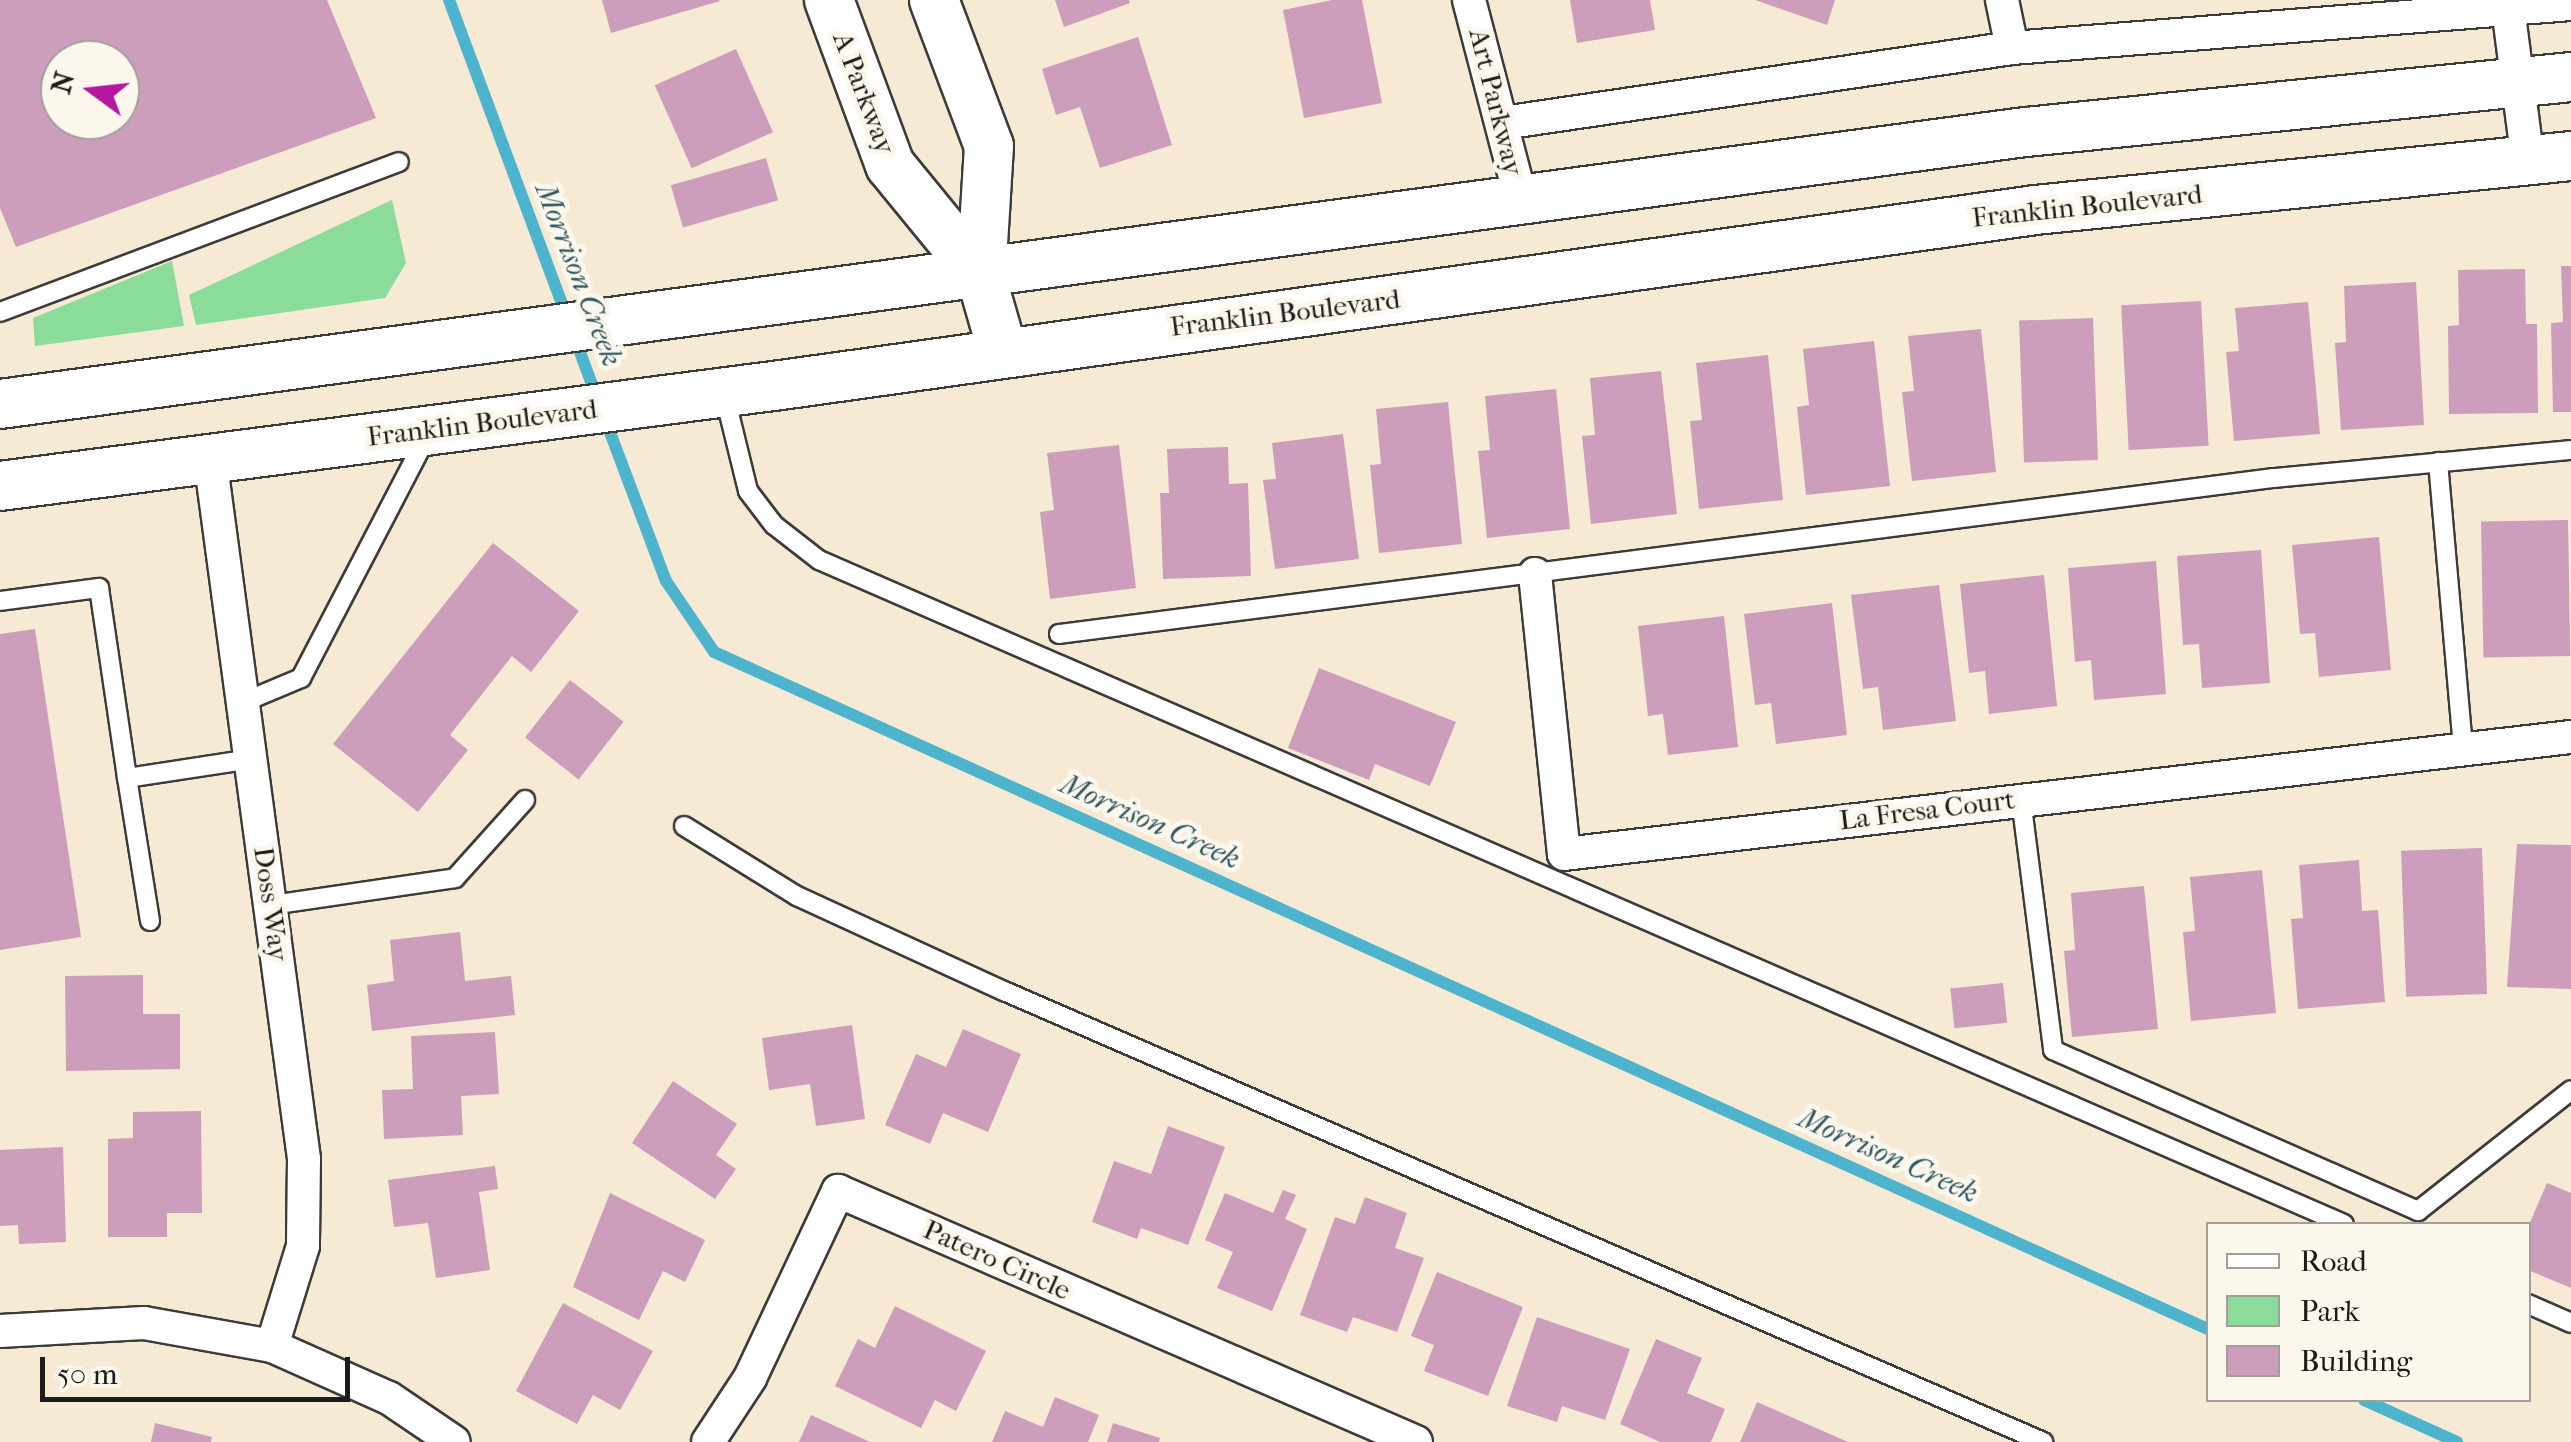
<!DOCTYPE html>
<html>
<head>
<meta charset="utf-8">
<style>
	body { margin:0 }
	#map { position:relative; width:2571px; height:1442px; overflow:hidden; background:#f6ead4; font-family:"IM FELL French Canon",serif }
	div>[style] { position:absolute }
	[style*='--x'] { left:calc(var(--x)*1px); top:calc(var(--y)*1px); width:calc(var(--w)*1px); rotate:calc(var(--a)*1deg) }
	.green>* { inset:0; background:#8bdb9b }
	.stream>* { height:12px; margin:-6px; padding:0 6px; transform-origin:6px; border-radius:6px; background:#4eb4cd }
	.building>* { inset:0; background:#cc9ebb; transform-origin:0 0 }
	.roads { filter:drop-shadow(2px 0 #3d3b38) drop-shadow(-2px 0 #3d3b38) drop-shadow(0 2px #3d3b38) drop-shadow(0 -2px #3d3b38) }
	.lane>* { height:18px; margin:-9px; padding:0 9px; transform-origin:9px; border-radius:9px; background:#fff }
	.street>* { height:32px; margin:-16px; padding:0 16px; transform-origin:16px; border-radius:16px; background:#fff }
	.secondary>* { height:48px; margin:-24px; padding:0 24px; transform-origin:24px; border-radius:24px; background:#fff }
	span { translate:-50% -50%; white-space:nowrap; text-align:center; line-height:1.15; -webkit-text-stroke:10px #fbf7ec; paint-order:stroke }
	.street-label { font-size:28px; color:#1c1c1c }
	.water-label { font-size:30px; color:#305963; font-style:italic }
	.legend { position:absolute; left:2206px; top:1222px; width:325px; height:180px; box-sizing:border-box; background:#fbf7ec; border:2px solid #a29f99; margin:0; padding:12px 18px; list-style:none; font-size:30px; color:#1c1c1c }
	.legend li { display:flex; align-items:center; gap:20px; height:50px }
	.legend b { width:50px; border:2px solid #a29f99 }
	.north { position:absolute; left:40px; top:40px; width:100px; height:100px; box-sizing:border-box; background:#fbf7ec; border:2px solid #a29f99; border-radius:50%; rotate:285deg; font-size:28px; font-weight:700; line-height:40px; text-align:center; color:#1c1c1c }
	.north::after { content:''; display:block; margin:auto; width:35px; height:45px; background:#b5179e; clip-path:polygon(50% 0,100% 100%,50% 72%,0 100%) }
	.scale { position:absolute; left:40px; top:1357px; width:310px; height:45px; box-sizing:border-box; border:5px solid #1c1c1c; border-top:0; padding-left:12px; font-size:30px; line-height:35px; white-space:nowrap; color:#1c1c1c; -webkit-text-stroke:8px #fbf7ec; paint-order:stroke }
</style>
</head>
<body>
<div id="map">
	<div class="green">
		<i style="clip-path:polygon(392px 200px,406px 263px,385px 298px,196px 325px,189px 295px)"></i>
		<i style="clip-path:polygon(172px 261px,184px 326px,35px 346px,33px 318px)"></i>
	</div>
	<div class="stream">
		<i style="--x:449;--y:0;--w:427;--a:69.6"></i>
		<i style="--x:605;--y:419;--w:173;--a:69.4"></i>
		<i style="--x:666;--y:581;--w:86;--a:55.9"></i>
		<i style="--x:714;--y:652;--w:1640;--a:24.38"></i>
		<i style="--x:2364;--y:1400;--w:102;--a:24.3"></i>
	</div>
	<div class="building">
		<i style="clip-path:polygon(evenodd,0 0,327px 0,376px 118px,16px 247px,0 208px,0 0,60px 60px,120px 60px,120px 120px,60px 120px,60px 60px)"></i>
		<i style="clip-path:polygon(602px 0,719px 0,720px 1px,611px 33px)"></i>
		<i style="clip-path:polygon(1055px 0,1129px 0,1130px 3px,1064px 27px)"></i>
		<i style="clip-path:polygon(1332px 0,1362px 0,1382px 103px,1304px 118px,1283px 10px)"></i>
		<i style="clip-path:polygon(1570px 0,1650px 0,1655px 30px,1577px 43px)"></i>
		<i style="clip-path:polygon(1755px 0,1835px 0,1827px 25px)"></i>
		<i style="clip-path:polygon(1138px 37px,1172px 145px,1100px 168px,1080px 107px,1056px 115px,1042px 69px)"></i>
		<i style="left:736px;top:49px;width:91px;height:89px;rotate:66deg"></i>
		<i style="left:766px;top:158px;width:44px;height:99px;rotate:74deg"></i>
		<i style="clip-path:polygon(2561px 266px,2571px 266px,2571px 412px,2553px 412px,2551px 323px,2563px 322px)"></i>
		<i style="clip-path:polygon(2525px 269px,2526px 324px,2537px 324px,2538px 413px,2449px 414px,2448px 326px,2459px 325px,2458px 270px)"></i>
		<i style="clip-path:polygon(2416px 282px,2424px 425px,2341px 430px,2335px 343px,2346px 342px,2344px 286px)"></i>
		<i style="left:2201px;top:301px;width:145px;height:80px;rotate:87deg"></i>
		<i style="clip-path:polygon(2308px 302px,2320px 434px,2234px 441px,2226px 352px,2239px 351px,2235px 308px)"></i>
		<i style="left:2093px;top:318px;width:142px;height:74px;rotate:88deg"></i>
		<i style="clip-path:polygon(1981px 329px,1996px 472px,1912px 481px,1902px 392px,1914px 391px,1908px 336px)"></i>
		<i style="clip-path:polygon(1874px 341px,1890px 486px,1806px 495px,1797px 407px,1809px 405px,1803px 349px)"></i>
		<i style="clip-path:polygon(1768px 355px,1783px 500px,1699px 509px,1690px 421px,1702px 420px,1696px 363px)"></i>
		<i style="clip-path:polygon(1661px 371px,1677px 514px,1591px 524px,1582px 436px,1595px 435px,1590px 378px)"></i>
		<i style="clip-path:polygon(1556px 389px,1570px 529px,1487px 538px,1478px 451px,1490px 450px,1485px 396px)"></i>
		<i style="clip-path:polygon(1448px 402px,1462px 544px,1379px 553px,1370px 465px,1381px 464px,1376px 409px)"></i>
		<i style="clip-path:polygon(1343px 434px,1359px 559px,1275px 569px,1263px 480px,1276px 479px,1272px 443px)"></i>
		<i style="clip-path:polygon(1119px 445px,1136px 588px,1050px 599px,1040px 512px,1054px 510px,1047px 453px)"></i>
		<i style="clip-path:polygon(1228px 447px,1229px 484px,1248px 483px,1251px 576px,1163px 579px,1160px 493px,1169px 493px,1167px 449px)"></i>
		<i style="left:2568px;top:520px;width:136px;height:87px;rotate:89deg"></i>
		<i style="clip-path:polygon(2379px 537px,2391px 670px,2319px 677px,2315px 633px,2300px 634px,2292px 545px)"></i>
		<i style="clip-path:polygon(493px 543px,579px 611px,531px 672px,512px 656px,450px 735px,468px 750px,418px 812px,333px 744px)"></i>
		<i style="clip-path:polygon(2261px 550px,2270px 683px,2202px 688px,2199px 644px,2183px 645px,2177px 556px)"></i>
		<i style="clip-path:polygon(2156px 561px,2166px 694px,2094px 700px,2091px 660px,2075px 662px,2068px 568px)"></i>
		<i style="clip-path:polygon(2044px 575px,2057px 706px,1989px 714px,1985px 671px,1969px 673px,1960px 584px)"></i>
		<i style="clip-path:polygon(1939px 585px,1956px 721px,1883px 730px,1878px 687px,1863px 689px,1851px 595px)"></i>
		<i style="clip-path:polygon(1832px 603px,1847px 735px,1776px 744px,1771px 703px,1755px 705px,1744px 614px)"></i>
		<i style="clip-path:polygon(1724px 616px,1738px 747px,1668px 755px,1663px 714px,1648px 716px,1638px 626px)"></i>
		<i style="clip-path:polygon(35px 629px,81px 937px,0 950px,0 634px)"></i>
		<i style="clip-path:polygon(1319px 668px,1456px 722px,1430px 786px,1375px 764px,1369px 780px,1288px 748px)"></i>
		<i style="left:570px;top:680px;width:68px;height:73px;rotate:38deg"></i>
		<i style="clip-path:polygon(2517px 844px,2571px 845px,2571px 989px,2507px 987px)"></i>
		<i style="left:2482px;top:848px;width:146px;height:81px;rotate:88deg"></i>
		<i style="clip-path:polygon(2359px 860px,2362px 911px,2378px 910px,2385px 1002px,2298px 1009px,2291px 919px,2303px 918px,2299px 865px)"></i>
		<i style="clip-path:polygon(2262px 870px,2276px 1013px,2191px 1021px,2183px 932px,2195px 931px,2190px 877px)"></i>
		<i style="clip-path:polygon(2144px 886px,2158px 1029px,2072px 1037px,2064px 951px,2075px 950px,2071px 893px)"></i>
		<i style="clip-path:polygon(460px 932px,465px 981px,511px 976px,515px 1015px,372px 1031px,367px 985px,394px 981px,390px 940px)"></i>
		<i style="clip-path:polygon(143px 975px,143px 1014px,180px 1014px,180px 1069px,66px 1071px,65px 976px)"></i>
		<i style="left:2003px;top:983px;width:40px;height:53px;rotate:84deg"></i>
		<i style="clip-path:polygon(852px 1025px,865px 1119px,816px 1126px,810px 1084px,769px 1090px,762px 1038px)"></i>
		<i style="clip-path:polygon(963px 1029px,1021px 1054px,988px 1132px,943px 1113px,930px 1144px,885px 1125px,916px 1054px,946px 1067px)"></i>
		<i style="clip-path:polygon(495px 1032px,499px 1094px,461px 1096px,463px 1135px,384px 1139px,382px 1090px,413px 1089px,411px 1036px)"></i>
		<i style="clip-path:polygon(673px 1081px,737px 1124px,716px 1155px,736px 1169px,715px 1199px,632px 1143px)"></i>
		<i style="clip-path:polygon(201px 1111px,202px 1213px,167px 1213px,167px 1237px,108px 1237px,108px 1139px,133px 1138px,133px 1112px)"></i>
		<i style="clip-path:polygon(1168px 1126px,1225px 1147px,1188px 1245px,1141px 1228px,1137px 1239px,1092px 1222px,1114px 1161px,1151px 1174px)"></i>
		<i style="clip-path:polygon(63px 1147px,66px 1242px,19px 1244px,18px 1225px,0 1226px,0 1150px)"></i>
		<i style="clip-path:polygon(495px 1166px,498px 1189px,479px 1192px,490px 1270px,436px 1278px,428px 1223px,394px 1227px,388px 1180px)"></i>
		<i style="clip-path:polygon(2547px 1183px,2571px 1193px,2571px 1288px,2528px 1270px,2528px 1227px)"></i>
		<i style="clip-path:polygon(1283px 1190px,1296px 1195px,1285px 1219px,1307px 1229px,1272px 1311px,1217px 1288px,1233px 1252px,1205px 1240px,1225px 1193px,1273px 1213px)"></i>
		<i style="clip-path:polygon(610px 1193px,705px 1240px,685px 1282px,663px 1271px,639px 1320px,573px 1287px)"></i>
		<i style="clip-path:polygon(1365px 1197px,1407px 1213px,1395px 1248px,1424px 1258px,1397px 1332px,1353px 1317px,1347px 1332px,1300px 1315px,1335px 1217px,1355px 1224px)"></i>
		<i style="clip-path:polygon(1437px 1272px,1523px 1307px,1488px 1396px,1424px 1371px,1434px 1345px,1411px 1336px)"></i>
		<i style="clip-path:polygon(563px 1303px,653px 1351px,620px 1410px,593px 1395px,577px 1424px,516px 1391px)"></i>
		<i style="clip-path:polygon(895px 1306px,986px 1351px,956px 1411px,935px 1400px,921px 1428px,835px 1386px,858px 1339px,875px 1348px)"></i>
		<i style="clip-path:polygon(1537px 1317px,1630px 1349px,1605px 1420px,1562px 1406px,1557px 1422px,1507px 1406px)"></i>
		<i style="clip-path:polygon(1656px 1339px,1702px 1358px,1687px 1393px,1725px 1409px,1711px 1442px,1660px 1442px,1620px 1424px)"></i>
		<i style="clip-path:polygon(1055px 1397px,1099px 1415px,1088px 1442px,992px 1442px,1005px 1411px,1043px 1427px)"></i>
		<i style="clip-path:polygon(1757px 1402px,1848px 1442px,1740px 1442px)"></i>
		<i style="clip-path:polygon(811px 1415px,870px 1442px,799px 1442px)"></i>
		<i style="clip-path:polygon(155px 1423px,212px 1437px,211px 1442px,151px 1442px)"></i>
		<i style="clip-path:polygon(1113px 1423px,1160px 1438px,1159px 1442px,1107px 1442px)"></i>
	</div>
	<div class="roads">
		<div class="lane">
			<i style="--x:0;--y:312;--w:426;--a:-20.6"></i>
			<i style="--x:724;--y:393;--w:101;--a:76.2"></i>
			<i style="--x:748;--y:491;--w:43;--a:52.6"></i>
			<i style="--x:774;--y:525;--w:57;--a:37.9"></i>
			<i style="--x:819;--y:560;--w:1663;--a:23.53"></i>
			<i style="--x:2438;--y:462;--w:285;--a:85"></i>
			<i style="--x:0;--y:601;--w:100;--a:-7.5"></i>
			<i style="--x:99;--y:588;--w:192;--a:81.6"></i>
			<i style="--x:1059;--y:634;--w:1225;--a:-7.32"></i>
			<i style="--x:2274;--y:478;--w:298;--a:-5.4"></i>
			<i style="--x:244;--y:702;--w:62;--a:-22.8"></i>
			<i style="--x:301;--y:678;--w:273;--a:-62.5"></i>
			<i style="--x:2021;--y:799;--w:253;--a:82.7"></i>
			<i style="--x:2053;--y:1050;--w:399;--a:23.8"></i>
			<i style="--x:2418;--y:1211;--w:195;--a:-38.3"></i>
			<i style="--x:684;--y:826;--w:133;--a:31.8"></i>
			<i style="--x:797;--y:896;--w:228;--a:24.7"></i>
			<i style="--x:1004;--y:991;--w:1133;--a:23.46"></i>
			<i style="--x:271;--y:905;--w:186;--a:-8.3"></i>
			<i style="--x:455;--y:878;--w:105;--a:-48.1"></i>
			<i style="--x:150;--y:921;--w:145;--a:-99.1"></i>
			<i style="--x:127;--y:778;--w:125;--a:-8.7"></i>
			<i style="--x:2528;--y:1304;--w:47;--a:23.8"></i>
		</div>
		<div class="street">
			<i style="--x:1469;--y:0;--w:211;--a:75.4"></i>
			<i style="--x:2002;--y:0;--w:49;--a:78.2"></i>
			<i style="--x:2507;--y:0;--w:162;--a:82.6"></i>
			<i style="--x:1503;--y:123;--w:514;--a:-8.38"></i>
			<i style="--x:2012;--y:48;--w:561;--a:-4.5"></i>
			<i style="--x:210;--y:458;--w:707;--a:82.36"></i>
			<i style="--x:304;--y:1159;--w:87;--a:90.7"></i>
			<i style="--x:303;--y:1246;--w:105;--a:107.2"></i>
			<i style="--x:1535;--y:574;--w:281;--a:84.1"></i>
			<i style="--x:1564;--y:854;--w:1014;--a:-6.63"></i>
			<i style="--x:0;--y:1331;--w:144;--a:-3.2"></i>
			<i style="--x:144;--y:1323;--w:130;--a:10.2"></i>
			<i style="--x:272;--y:1346;--w:128;--a:24"></i>
			<i style="--x:389;--y:1398;--w:78;--a:34.1"></i>
			<i style="--x:708;--y:1442;--w:77;--a:-56.7"></i>
			<i style="--x:750;--y:1378;--w:207;--a:-64.8"></i>
			<i style="--x:838;--y:1191;--w:630;--a:23.47"></i>
		</div>
		<div class="secondary">
			<i style="--x:829;--y:0;--w:176;--a:69.7"></i>
			<i style="--x:890;--y:165;--w:144;--a:50.7"></i>
			<i style="--x:934;--y:0;--w:156;--a:69.4"></i>
			<i style="--x:989;--y:146;--w:130;--a:93.5"></i>
			<i style="--x:981;--y:276;--w:76;--a:74"></i>
			<i style="--x:0;--y:404;--w:2044;--a:-7.65"></i>
			<i style="--x:2026;--y:132;--w:548;--a:-5.76"></i>
			<i style="--x:0;--y:486;--w:788;--a:-7.37"></i>
			<i style="--x:781;--y:385;--w:1266;--a:-7.94"></i>
			<i style="--x:2035;--y:210;--w:539;--a:-5.75"></i>
		</div>
	</div>
	<div class="street-label">
		<span style="left:864px;top:93px;rotate:69deg">A Parkway</span>
		<span style="left:1496px;top:102px;rotate:76deg">Art Parkway</span>
		<span style="left:2087px;top:206px;rotate:-6deg">Franklin Boulevard</span>
		<span style="left:1285px;top:313px;rotate:-7deg">Franklin Boulevard</span>
		<span style="left:482px;top:423px;rotate:-7deg">Franklin Boulevard</span>
		<span style="left:1927px;top:810px;rotate:-7deg">La Fresa Court</span>
		<span style="left:271px;top:904px;rotate:82deg">Doss Way</span>
		<span style="left:997px;top:1260px;rotate:24deg">Patero Circle</span>
	</div>
	<div class="water-label">
		<span style="left:578px;top:275px;rotate:69deg">Morrison Creek</span>
		<span style="left:1150px;top:822px;rotate:24deg">Morrison Creek</span>
		<span style="left:1888px;top:1156px;rotate:24deg">Morrison Creek</span>
	</div>
	<ul class="legend">
	<li><b style="height:12px;background:#fff"></b>Road</li>
	<li><b style="height:28px;background:#8bdb9b"></b>Park</li>
	<li><b style="height:28px;background:#cc9ebb"></b>Building</li>
	</ul>
	<div class="north">N</div>
	<div class="scale">50 m</div>
</div>
</body>
</html>
